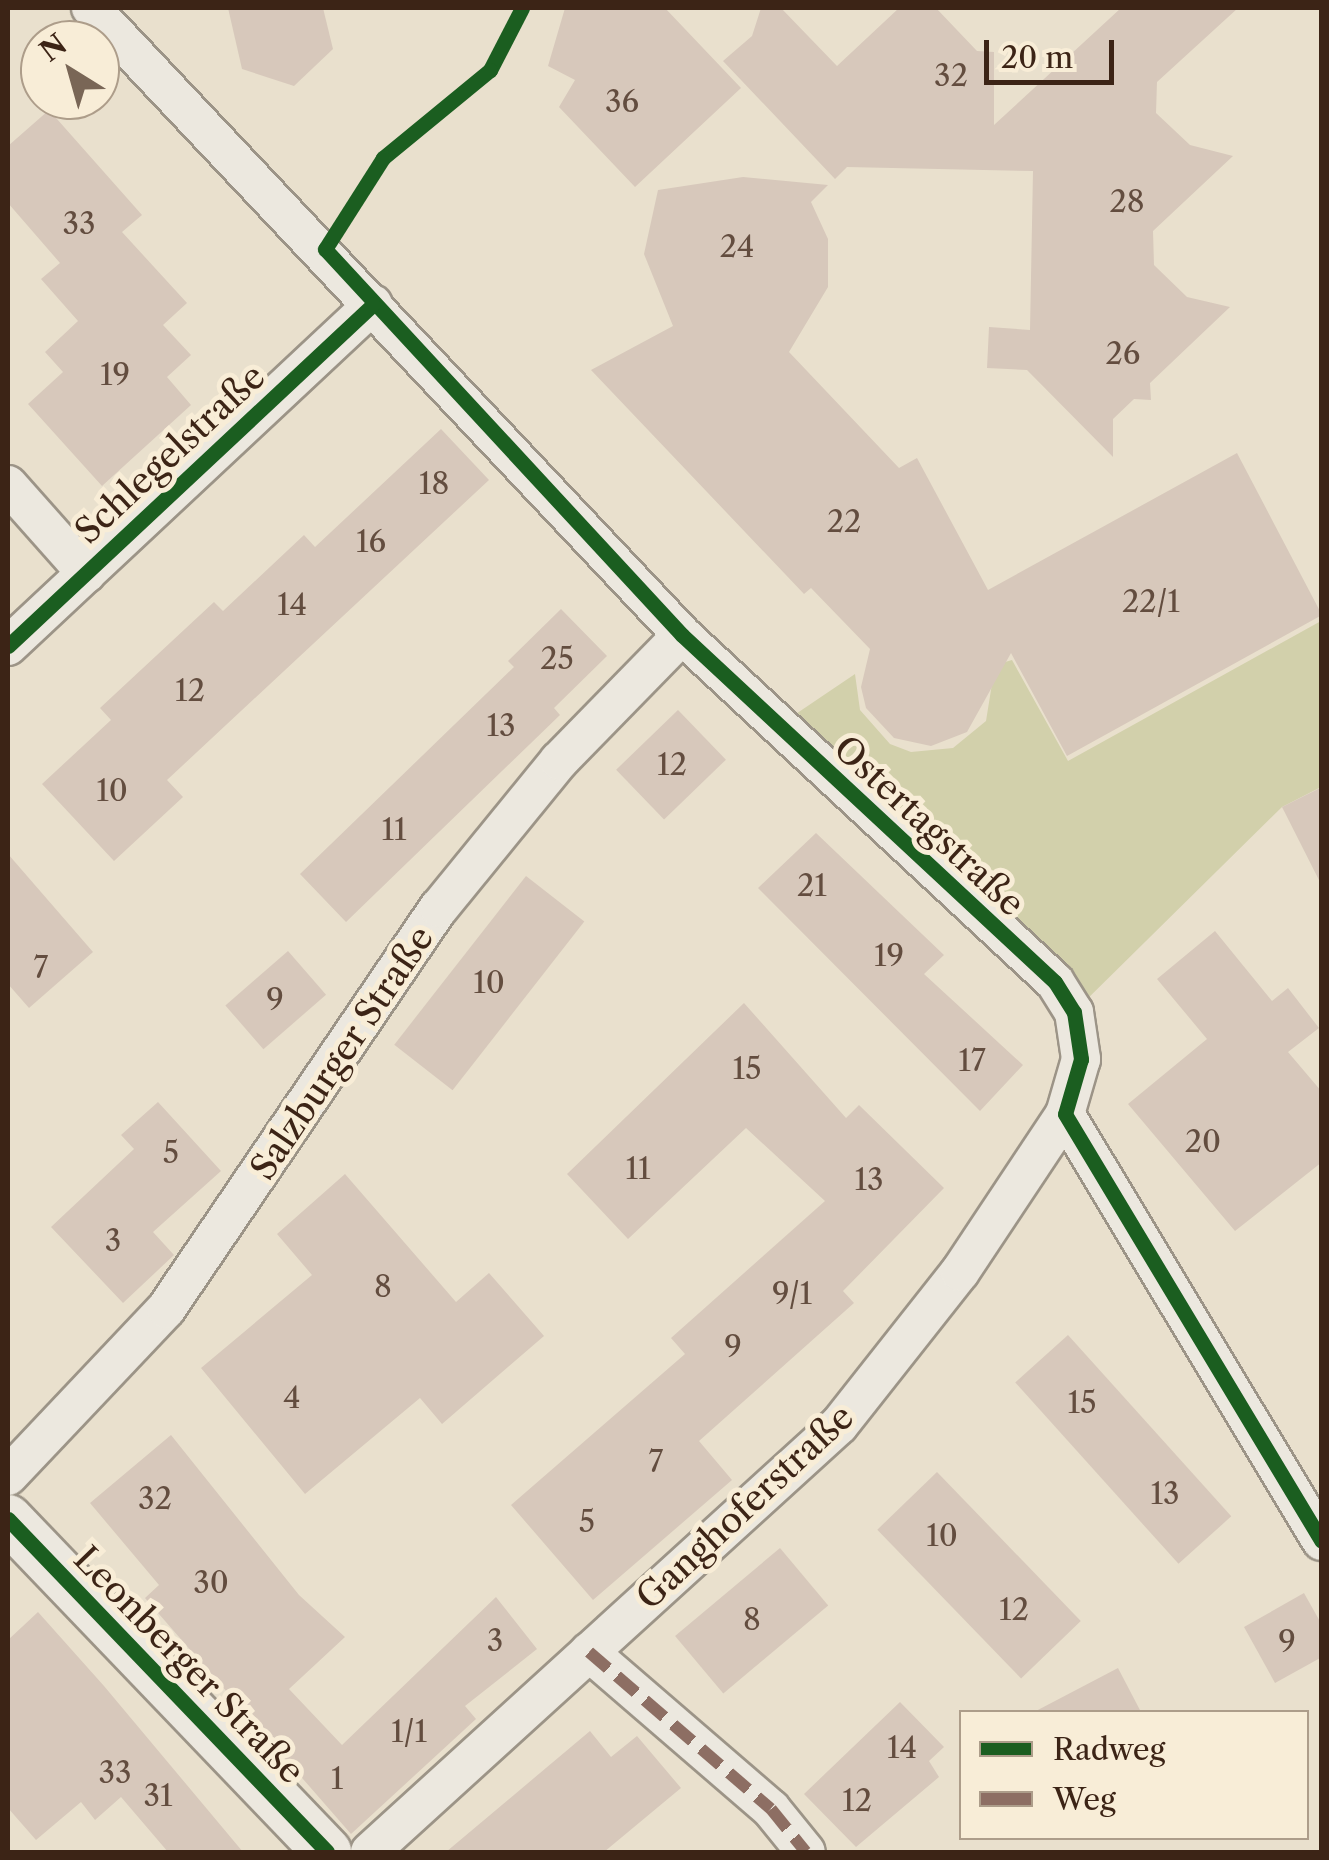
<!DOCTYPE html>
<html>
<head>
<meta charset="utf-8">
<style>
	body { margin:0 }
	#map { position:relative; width:1329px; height:1860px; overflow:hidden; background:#e9e0cd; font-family:"Libre Caslon Text",serif }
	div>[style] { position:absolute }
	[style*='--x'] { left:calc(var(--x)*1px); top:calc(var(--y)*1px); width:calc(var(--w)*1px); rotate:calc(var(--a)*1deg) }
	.green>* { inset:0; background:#d2d0ab }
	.building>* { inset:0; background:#d7c8bb; transform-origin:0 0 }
	.roads { filter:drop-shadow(2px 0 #9c9487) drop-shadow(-2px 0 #9c9487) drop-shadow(0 2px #9c9487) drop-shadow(0 -2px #9c9487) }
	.minor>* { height:38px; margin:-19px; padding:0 19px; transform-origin:19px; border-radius:19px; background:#ece8df }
	.tertiary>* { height:48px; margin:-24px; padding:0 24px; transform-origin:24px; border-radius:24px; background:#ece8df }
	.quiet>* { height:12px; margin-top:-6px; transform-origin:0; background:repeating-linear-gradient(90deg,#8d6e63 0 25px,transparent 0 37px) }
	.cycleway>* { height:15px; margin:-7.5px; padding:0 7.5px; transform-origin:7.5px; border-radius:7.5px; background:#1b5e20 }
	span { translate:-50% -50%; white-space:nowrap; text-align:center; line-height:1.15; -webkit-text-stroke:10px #f8edd7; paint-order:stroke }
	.number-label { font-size:30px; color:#634d3f }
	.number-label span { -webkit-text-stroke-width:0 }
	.street-label { font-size:35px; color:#3c2416 }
	.frame { position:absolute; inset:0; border:10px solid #3c2416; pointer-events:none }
	.legend { position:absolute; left:959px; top:1710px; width:350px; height:130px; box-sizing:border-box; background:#f8edd7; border:2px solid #ad9d8a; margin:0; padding:12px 18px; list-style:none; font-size:30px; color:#3c2416 }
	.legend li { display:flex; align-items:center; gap:20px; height:50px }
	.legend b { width:50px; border:2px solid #ad9d8a }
	.north { position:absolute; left:20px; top:20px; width:100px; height:100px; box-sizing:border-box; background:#f8edd7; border:2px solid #ad9d8a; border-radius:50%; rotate:323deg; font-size:28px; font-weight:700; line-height:40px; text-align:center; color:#3c2416 }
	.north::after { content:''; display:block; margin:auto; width:35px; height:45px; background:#796656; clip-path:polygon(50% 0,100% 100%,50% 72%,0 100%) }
	.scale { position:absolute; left:984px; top:40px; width:130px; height:45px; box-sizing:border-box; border:5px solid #3c2416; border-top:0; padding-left:12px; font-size:30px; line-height:35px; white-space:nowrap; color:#3c2416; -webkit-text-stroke:8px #f8edd7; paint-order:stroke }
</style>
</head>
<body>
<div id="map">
	<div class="green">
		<i style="clip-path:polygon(1321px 621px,1321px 787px,1282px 807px,1074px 1012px,778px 726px,855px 674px,860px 710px,890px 744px,911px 752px,953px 748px,986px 721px,995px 665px,1012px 660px,1068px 761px)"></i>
	</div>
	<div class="building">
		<i style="clip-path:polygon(228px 8px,323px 8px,333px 49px,294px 86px,242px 69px)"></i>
		<i style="clip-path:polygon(565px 8px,665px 8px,741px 88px,635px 187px,559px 107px,575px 80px,548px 66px)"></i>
		<i style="clip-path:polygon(761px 8px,781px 8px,837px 66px,899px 8px,936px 8px,977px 51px,994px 52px,994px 125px,1121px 8px,1238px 8px,1157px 82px,1156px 113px,1190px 145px,1233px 156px,1153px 231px,1154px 265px,1187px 297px,1230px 307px,1150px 383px,1151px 400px,1134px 399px,1113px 419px,1113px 457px,1027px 370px,987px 368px,989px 327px,1030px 330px,1033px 171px,847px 167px,835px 179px,723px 61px,752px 36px)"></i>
		<i style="clip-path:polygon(49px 110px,142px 215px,122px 232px,187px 303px,163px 325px,191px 355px,167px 377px,191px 405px,102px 486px,28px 404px,63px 372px,45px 352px,78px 321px,41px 279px,60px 263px,8px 203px,8px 146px)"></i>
		<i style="clip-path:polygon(743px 177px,828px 185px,811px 202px,828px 239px,828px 287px,789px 352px,899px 468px,917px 458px,988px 590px,1237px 453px,1322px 615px,1067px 756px,1011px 653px,967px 732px,931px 746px,894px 738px,866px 708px,861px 687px,870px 649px,811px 588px,804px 594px,591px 370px,673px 326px,644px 254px,658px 190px)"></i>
		<i style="clip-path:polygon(441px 429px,489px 480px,167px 780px,183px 797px,114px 861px,42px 784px,111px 720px,100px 708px,214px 602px,223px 611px,304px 535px,315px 547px)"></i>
		<i style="clip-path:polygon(561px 609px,607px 656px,554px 708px,560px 715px,346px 922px,300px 874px,514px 667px,508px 661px)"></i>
		<i style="left:678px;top:710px;width:69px;height:86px;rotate:46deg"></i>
		<i style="clip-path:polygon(1322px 787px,1322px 886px,1282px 807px)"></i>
		<i style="clip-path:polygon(816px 833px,944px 955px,924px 974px,1023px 1065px,980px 1111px,758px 888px)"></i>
		<i style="clip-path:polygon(8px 854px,93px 952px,29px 1008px,8px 984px)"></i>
		<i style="left:526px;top:876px;width:74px;height:214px;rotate:38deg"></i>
		<i style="clip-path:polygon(1215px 931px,1272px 1001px,1288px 988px,1319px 1028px,1288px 1052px,1322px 1092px,1322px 1162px,1235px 1231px,1128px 1104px,1207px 1039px,1157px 979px)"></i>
		<i style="left:288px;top:951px;width:58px;height:83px;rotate:49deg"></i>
		<i style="clip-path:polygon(744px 1003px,846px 1118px,859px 1105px,944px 1188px,843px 1291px,854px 1303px,699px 1441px,732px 1480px,593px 1600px,511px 1505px,685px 1354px,671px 1338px,825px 1201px,746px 1128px,628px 1239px,567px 1174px)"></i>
		<i style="clip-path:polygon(158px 1102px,221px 1171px,153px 1232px,174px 1255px,123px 1303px,51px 1227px,134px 1149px,121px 1135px)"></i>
		<i style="clip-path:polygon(345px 1174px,456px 1302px,489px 1273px,544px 1336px,442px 1424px,420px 1398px,305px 1494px,201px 1368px,312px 1275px,277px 1234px)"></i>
		<i style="left:1068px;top:1335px;width:244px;height:71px;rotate:48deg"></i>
		<i style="clip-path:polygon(171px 1435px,299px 1595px,345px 1637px,289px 1689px,342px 1745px,496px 1597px,537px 1649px,465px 1706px,476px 1719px,351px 1834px,145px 1598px,159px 1585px,90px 1503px)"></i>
		<i style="left:937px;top:1472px;width:207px;height:83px;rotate:46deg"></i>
		<i style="left:780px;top:1548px;width:75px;height:137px;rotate:50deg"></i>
		<i style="clip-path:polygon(1304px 1593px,1322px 1625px,1322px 1657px,1275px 1683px,1244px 1627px)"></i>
		<i style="clip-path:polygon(38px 1612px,104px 1686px,243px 1852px,168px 1852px,121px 1797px,95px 1820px,81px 1802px,36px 1840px,8px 1808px,8px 1640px)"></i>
		<i style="clip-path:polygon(1118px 1668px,1141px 1712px,1034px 1712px)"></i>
		<i style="clip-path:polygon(900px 1702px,944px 1747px,929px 1761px,939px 1777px,856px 1847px,804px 1794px)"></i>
		<i style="clip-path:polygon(590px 1731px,611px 1757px,637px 1736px,681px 1788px,604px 1852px,446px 1852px)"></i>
	</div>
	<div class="roads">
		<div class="minor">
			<i style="--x:91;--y:8;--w:862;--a:46.69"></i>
			<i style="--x:682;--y:635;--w:509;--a:42.93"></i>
			<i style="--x:1055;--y:982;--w:36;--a:58"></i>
			<i style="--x:1074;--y:1012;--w:48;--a:81.5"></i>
			<i style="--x:1081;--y:1059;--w:57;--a:106.2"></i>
			<i style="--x:1065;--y:1114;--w:498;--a:59"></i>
			<i style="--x:8;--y:485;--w:118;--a:48.4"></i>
			<i style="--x:8;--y:646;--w:500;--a:-43.1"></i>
			<i style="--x:8;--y:1476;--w:230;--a:-46.6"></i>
			<i style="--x:166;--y:1309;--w:485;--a:-55.8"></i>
			<i style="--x:439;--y:908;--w:190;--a:-50.8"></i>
			<i style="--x:559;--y:761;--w:176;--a:-45.7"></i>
			<i style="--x:589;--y:1652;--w:240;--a:40.8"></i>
			<i style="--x:771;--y:1809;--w:55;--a:50.9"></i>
			<i style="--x:370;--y:1852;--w:634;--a:-42.32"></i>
			<i style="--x:839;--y:1425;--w:195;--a:-51.7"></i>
			<i style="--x:960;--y:1272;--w:190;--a:-56.4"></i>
		</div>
		<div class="tertiary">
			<i style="--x:8;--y:1519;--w:461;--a:46.2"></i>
		</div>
	</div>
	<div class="quiet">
		<i style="--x:589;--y:1652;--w:240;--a:40.8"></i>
		<i style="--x:771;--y:1809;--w:55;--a:50.9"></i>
	</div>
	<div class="cycleway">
		<i style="--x:522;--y:8;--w:70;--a:117.3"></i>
		<i style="--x:490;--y:70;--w:139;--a:140.6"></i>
		<i style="--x:383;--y:158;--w:108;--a:122.5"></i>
		<i style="--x:325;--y:249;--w:526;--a:47.24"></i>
		<i style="--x:682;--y:635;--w:509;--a:42.93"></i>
		<i style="--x:1055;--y:982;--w:36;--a:58"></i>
		<i style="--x:1074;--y:1012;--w:48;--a:81.5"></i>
		<i style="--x:1081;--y:1059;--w:57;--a:106.2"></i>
		<i style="--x:1065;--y:1114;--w:498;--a:59"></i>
		<i style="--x:8;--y:646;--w:500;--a:-43.1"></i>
		<i style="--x:8;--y:1519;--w:461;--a:46.2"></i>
	</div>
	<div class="number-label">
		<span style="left:951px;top:76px">32</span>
		<span style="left:622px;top:102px">36</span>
		<span style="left:1127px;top:202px">28</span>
		<span style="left:79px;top:224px">33</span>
		<span style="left:737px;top:247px">24</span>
		<span style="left:1123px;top:354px">26</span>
		<span style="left:115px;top:375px">19</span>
		<span style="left:434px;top:484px">18</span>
		<span style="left:844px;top:522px">22</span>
		<span style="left:371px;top:542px">16</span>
		<span style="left:1151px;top:602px">22/1</span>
		<span style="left:292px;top:605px">14</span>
		<span style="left:557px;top:659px">25</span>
		<span style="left:190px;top:691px">12</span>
		<span style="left:501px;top:726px">13</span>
		<span style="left:672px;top:765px">12</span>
		<span style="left:112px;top:791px">10</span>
		<span style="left:394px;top:830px">11</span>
		<span style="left:812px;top:886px">21</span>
		<span style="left:889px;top:956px">19</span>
		<span style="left:41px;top:968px">7</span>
		<span style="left:489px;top:983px">10</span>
		<span style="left:275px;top:1000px">9</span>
		<span style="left:972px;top:1061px">17</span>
		<span style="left:747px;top:1069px">15</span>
		<span style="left:1203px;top:1142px">20</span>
		<span style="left:171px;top:1153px">5</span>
		<span style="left:638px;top:1169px">11</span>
		<span style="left:869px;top:1180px">13</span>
		<span style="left:113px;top:1241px">3</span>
		<span style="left:383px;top:1287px">8</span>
		<span style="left:792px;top:1294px">9/1</span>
		<span style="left:733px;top:1347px">9</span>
		<span style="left:292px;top:1398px">4</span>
		<span style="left:1082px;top:1403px">15</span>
		<span style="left:656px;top:1462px">7</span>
		<span style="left:1165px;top:1494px">13</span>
		<span style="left:155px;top:1499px">32</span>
		<span style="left:587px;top:1522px">5</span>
		<span style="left:942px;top:1536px">10</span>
		<span style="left:211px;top:1583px">30</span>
		<span style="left:1014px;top:1610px">12</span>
		<span style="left:752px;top:1620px">8</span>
		<span style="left:495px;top:1641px">3</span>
		<span style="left:1287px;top:1642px">9</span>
		<span style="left:409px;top:1732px">1/1</span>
		<span style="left:902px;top:1748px">14</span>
		<span style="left:115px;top:1773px">33</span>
		<span style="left:337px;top:1779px">1</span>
		<span style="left:158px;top:1796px">31</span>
		<span style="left:857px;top:1801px">12</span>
	</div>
	<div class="street-label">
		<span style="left:170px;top:454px;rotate:-43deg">Schlegelstraße</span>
		<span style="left:929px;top:826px;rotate:43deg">Ostertagstraße</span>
		<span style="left:342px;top:1053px;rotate:-56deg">Salzburger Straße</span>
		<span style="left:745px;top:1507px;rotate:-43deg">Ganghoferstraße</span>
		<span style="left:189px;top:1665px;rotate:46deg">Leonberger Straße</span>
	</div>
	<div class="frame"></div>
	<ul class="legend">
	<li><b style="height:12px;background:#1b5e20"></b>Radweg</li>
	<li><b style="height:12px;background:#8d6e63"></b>Weg</li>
	</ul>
	<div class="north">N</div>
	<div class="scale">20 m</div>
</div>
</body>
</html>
